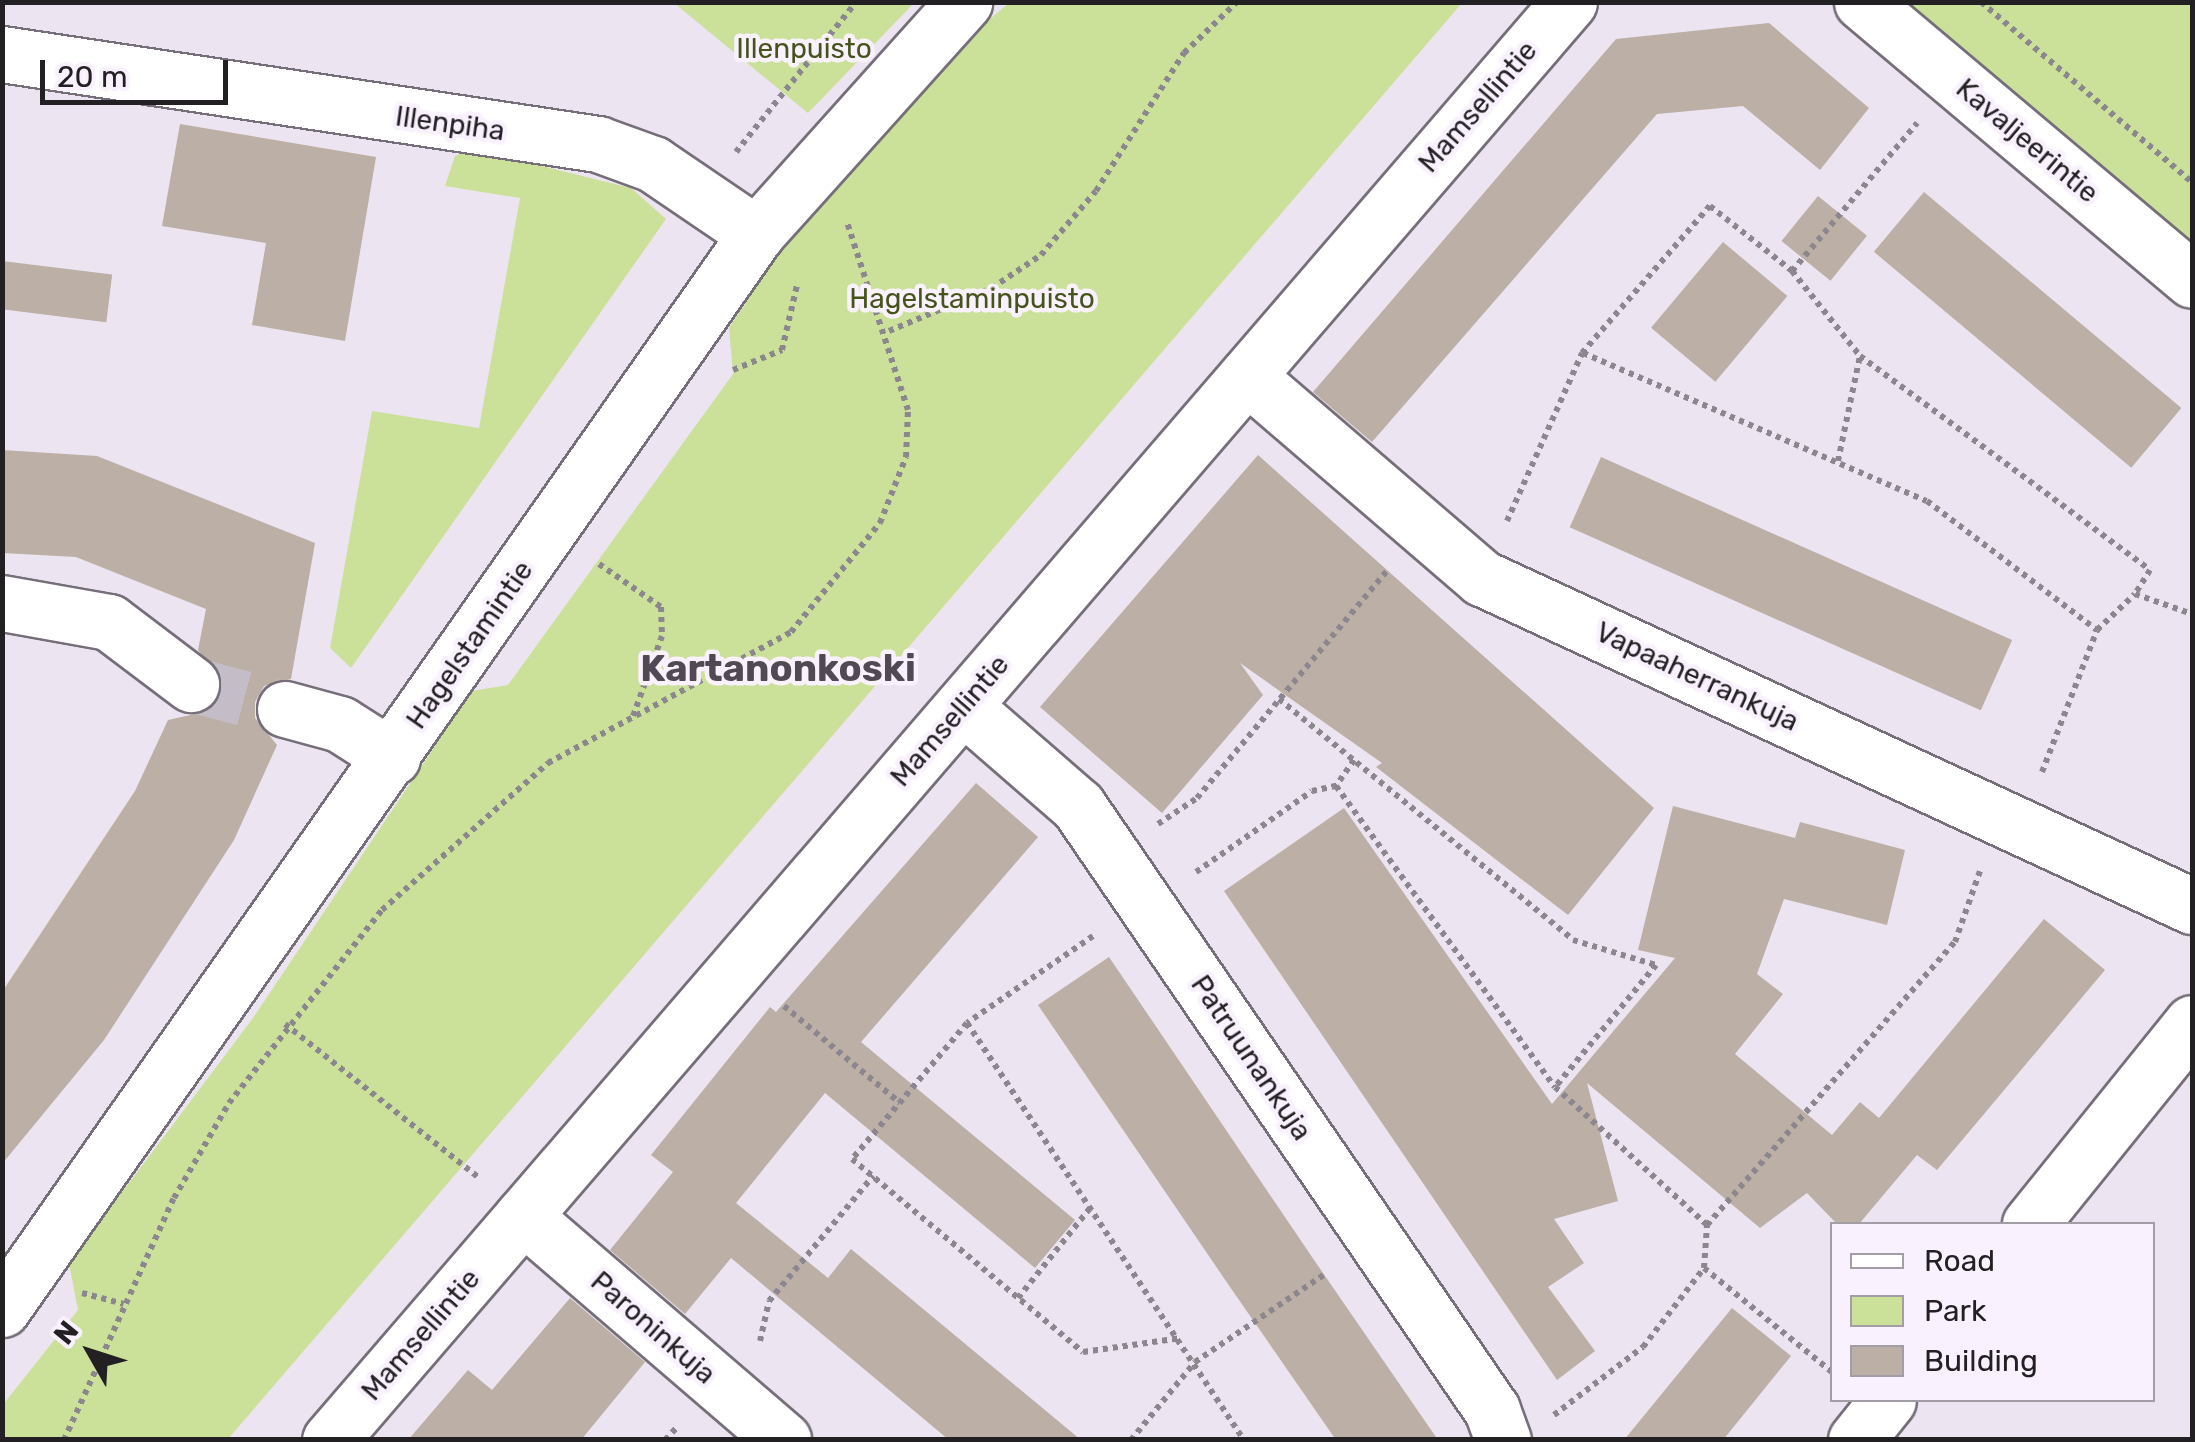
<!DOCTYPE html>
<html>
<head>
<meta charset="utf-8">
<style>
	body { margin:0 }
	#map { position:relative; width:2195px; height:1442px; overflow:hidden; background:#ece4f0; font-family:Rubik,sans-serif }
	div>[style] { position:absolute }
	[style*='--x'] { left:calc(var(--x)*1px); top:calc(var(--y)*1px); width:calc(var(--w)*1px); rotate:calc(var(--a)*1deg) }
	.green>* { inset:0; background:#cbe099 }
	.building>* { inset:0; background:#bbafa6; transform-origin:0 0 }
	.minor-tunnel>* { height:55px; margin-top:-27.5px; transform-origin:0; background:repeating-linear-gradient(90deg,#c4bdc7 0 55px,transparent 0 83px) }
	.path>* { height:6px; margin-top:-3px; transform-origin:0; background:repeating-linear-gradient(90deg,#8c878f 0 5px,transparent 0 10px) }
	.roads { filter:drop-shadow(2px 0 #766e79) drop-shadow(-2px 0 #766e79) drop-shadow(0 2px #766e79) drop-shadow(0 -2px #766e79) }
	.minor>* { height:55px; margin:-27.5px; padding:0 27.5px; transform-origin:27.5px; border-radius:27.5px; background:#fff }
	span { translate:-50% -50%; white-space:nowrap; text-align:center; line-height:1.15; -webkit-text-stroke:9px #f9f1fd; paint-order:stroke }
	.park-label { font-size:28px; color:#46541b }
	.street-label { font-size:28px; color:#232024 }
	.district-label { font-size:38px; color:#514a54; font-weight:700 }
	.frame { position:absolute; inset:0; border:5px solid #232024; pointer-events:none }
	.legend { position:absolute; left:1830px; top:1222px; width:325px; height:180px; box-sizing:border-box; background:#f9f1fd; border:2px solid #a39da6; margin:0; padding:12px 18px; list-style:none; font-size:30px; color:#232024 }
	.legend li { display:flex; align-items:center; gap:20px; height:50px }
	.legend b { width:50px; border:2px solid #a39da6 }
	.north { position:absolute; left:40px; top:1302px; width:100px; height:100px; -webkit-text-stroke:8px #f9f1fd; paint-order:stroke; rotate:309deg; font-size:28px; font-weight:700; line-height:40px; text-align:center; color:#232024 }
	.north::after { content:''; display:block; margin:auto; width:35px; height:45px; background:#232024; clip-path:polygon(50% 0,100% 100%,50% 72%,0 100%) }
	.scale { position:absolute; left:40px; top:60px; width:188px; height:45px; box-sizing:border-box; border:5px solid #232024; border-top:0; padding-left:12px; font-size:30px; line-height:35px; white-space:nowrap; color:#232024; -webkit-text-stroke:8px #f9f1fd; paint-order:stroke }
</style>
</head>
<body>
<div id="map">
	<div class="green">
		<i style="clip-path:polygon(674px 3px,914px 3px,808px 113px)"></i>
		<i style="clip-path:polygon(1009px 3px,1462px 3px,228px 1439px,3px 1439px,2px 1406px,78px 1310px,69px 1263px,253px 1018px,472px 691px,508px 685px,733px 374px,729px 328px,776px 258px,948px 54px)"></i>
		<i style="clip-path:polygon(1894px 3px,2192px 3px,2192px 252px)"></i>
		<i style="clip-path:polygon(472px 149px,631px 188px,666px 219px,351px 668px,330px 648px,372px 411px,479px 428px,520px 198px,445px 186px,455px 156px)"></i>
	</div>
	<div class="building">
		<i style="clip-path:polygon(1769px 23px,1869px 108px,1820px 170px,1743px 106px,1657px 114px,1372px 442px,1313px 392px,1616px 39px)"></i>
		<i style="clip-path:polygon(180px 124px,376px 157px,345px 341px,252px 325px,266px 243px,162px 226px)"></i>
		<i style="left:1924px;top:192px;width:336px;height:78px;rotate:40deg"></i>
		<i style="left:1818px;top:196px;width:63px;height:58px;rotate:39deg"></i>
		<i style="left:1723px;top:242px;width:84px;height:112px;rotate:40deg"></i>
		<i style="left:2px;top:261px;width:111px;height:48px;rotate:7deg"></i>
		<i style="clip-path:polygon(2px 450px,97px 456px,315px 543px,291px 679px,264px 686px,255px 702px,255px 718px,277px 745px,234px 840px,104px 1040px,2px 1164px,2px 992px,135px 791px,168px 720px,204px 712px,222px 687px,198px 650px,206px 609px,76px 557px,2px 553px)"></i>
		<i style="clip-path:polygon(1258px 455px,1654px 808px,1568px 915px,1376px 767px,1382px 763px,1240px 663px,1263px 695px,1162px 813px,1040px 707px)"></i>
		<i style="left:1601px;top:457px;width:450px;height:77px;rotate:24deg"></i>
		<i style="clip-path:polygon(976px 783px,1038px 837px,861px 1042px,1075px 1220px,1035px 1268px,825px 1093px,736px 1203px,828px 1278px,851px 1249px,1081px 1440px,949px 1440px,731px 1258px,685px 1314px,610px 1250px,673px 1172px,651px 1155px,770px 1007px,776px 1012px)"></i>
		<i style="clip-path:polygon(1673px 806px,1795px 838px,1800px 822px,1905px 850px,1887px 925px,1784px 899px,1757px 974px,1783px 994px,1735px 1054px,1832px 1135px,1860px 1102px,1879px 1118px,2044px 919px,2105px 970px,1937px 1170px,1917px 1155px,1859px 1224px,1837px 1224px,1807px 1193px,1760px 1228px,1587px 1083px,1618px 1201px,1554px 1219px,1584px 1263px,1548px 1287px,1595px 1351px,1557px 1380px,1224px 891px,1344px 808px,1552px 1104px,1675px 958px,1638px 950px)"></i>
		<i style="clip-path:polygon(1109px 957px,1312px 1257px,1438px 1440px,1336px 1440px,1230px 1287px,1038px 1005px)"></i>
		<i style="clip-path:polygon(570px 1298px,645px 1362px,581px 1440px,408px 1440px,468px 1370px,492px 1390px)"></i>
		<i style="clip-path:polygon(1732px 1308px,1791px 1356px,1723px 1440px,1624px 1440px)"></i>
	</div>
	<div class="minor-tunnel">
		<i style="--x:191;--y:684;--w:97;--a:14.9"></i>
	</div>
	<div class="path">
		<i style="--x:1981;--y:2;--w:277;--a:40.5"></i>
		<i style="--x:736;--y:152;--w:192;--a:-51.3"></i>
		<i style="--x:1792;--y:271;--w:194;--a:-49.8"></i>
		<i style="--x:889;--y:331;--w:112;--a:-22.7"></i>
		<i style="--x:992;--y:288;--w:59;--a:-34"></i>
		<i style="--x:1041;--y:255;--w:84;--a:-49.3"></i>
		<i style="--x:1096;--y:191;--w:164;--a:-57.5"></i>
		<i style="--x:1184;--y:53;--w:74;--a:-43.9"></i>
		<i style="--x:1583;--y:353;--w:374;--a:23.3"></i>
		<i style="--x:1927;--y:501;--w:213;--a:37.2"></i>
		<i style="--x:733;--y:370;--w:53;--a:-22.2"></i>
		<i style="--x:782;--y:350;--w:67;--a:-77"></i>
		<i style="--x:1838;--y:461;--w:107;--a:-78.2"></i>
		<i style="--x:1507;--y:521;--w:184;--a:-65.9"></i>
		<i style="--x:1582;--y:353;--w:195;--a:-49"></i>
		<i style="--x:1710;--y:206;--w:105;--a:38.4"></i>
		<i style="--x:1792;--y:271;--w:109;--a:51.3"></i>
		<i style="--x:1860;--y:356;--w:360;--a:36.4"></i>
		<i style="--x:2150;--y:570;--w:28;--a:122"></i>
		<i style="--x:599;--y:564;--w:75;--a:34.7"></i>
		<i style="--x:661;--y:607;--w:29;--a:88"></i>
		<i style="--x:662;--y:636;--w:85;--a:109.9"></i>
		<i style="--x:1279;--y:699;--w:380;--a:39.3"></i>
		<i style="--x:1573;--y:940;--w:87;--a:16.8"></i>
		<i style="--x:1656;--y:965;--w:158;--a:129.6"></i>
		<i style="--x:1555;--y:1087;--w:205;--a:42.2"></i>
		<i style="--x:1354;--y:760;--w:32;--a:125"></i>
		<i style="--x:1336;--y:786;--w:372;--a:54"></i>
		<i style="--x:2042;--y:772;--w:152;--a:-68.8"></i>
		<i style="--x:2097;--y:630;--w:52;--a:-43.5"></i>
		<i style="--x:2135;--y:594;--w:60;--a:19.3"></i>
		<i style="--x:1158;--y:824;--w:47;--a:-33.7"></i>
		<i style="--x:1197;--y:798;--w:296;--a:-50.1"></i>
		<i style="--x:1196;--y:872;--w:141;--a:-34.9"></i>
		<i style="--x:1312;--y:791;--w:25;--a:-12"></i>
		<i style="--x:1093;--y:936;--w:153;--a:145.4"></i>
		<i style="--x:967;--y:1023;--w:178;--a:130.2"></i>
		<i style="--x:852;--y:1159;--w:301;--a:39.9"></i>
		<i style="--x:1083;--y:1352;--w:99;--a:-8.1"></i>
		<i style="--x:784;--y:1006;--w:151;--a:39.9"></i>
		<i style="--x:967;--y:1023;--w:501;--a:56.41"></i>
		<i style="--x:285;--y:1024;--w:248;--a:38.4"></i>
		<i style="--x:1704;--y:1268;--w:165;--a:39.1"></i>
		<i style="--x:82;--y:1293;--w:43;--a:14.7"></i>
		<i style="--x:1018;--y:1298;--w:117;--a:-51.3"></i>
		<i style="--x:760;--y:1341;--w:41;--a:-77.3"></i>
		<i style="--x:769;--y:1301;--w:163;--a:-50.2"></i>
		<i style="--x:1554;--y:1415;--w:112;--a:-37.4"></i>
		<i style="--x:1643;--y:1347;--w:100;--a:-52.3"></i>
		<i style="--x:1704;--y:1268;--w:43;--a:-86"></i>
		<i style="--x:1707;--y:1225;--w:376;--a:-48.8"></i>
		<i style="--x:1955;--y:942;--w:75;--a:-70.6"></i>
		<i style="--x:64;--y:1440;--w:266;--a:-65.6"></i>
		<i style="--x:174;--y:1198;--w:110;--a:-59.9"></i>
		<i style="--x:229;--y:1103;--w:246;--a:-51.6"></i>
		<i style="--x:382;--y:910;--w:222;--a:-41.5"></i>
		<i style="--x:548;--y:763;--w:276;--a:-28.3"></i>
		<i style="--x:791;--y:632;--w:141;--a:-50.8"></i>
		<i style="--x:880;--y:523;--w:71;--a:-68.5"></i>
		<i style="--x:906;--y:457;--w:47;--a:-87.6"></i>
		<i style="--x:908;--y:410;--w:198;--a:-108"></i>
		<i style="--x:665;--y:1440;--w:19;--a:-47"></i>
		<i style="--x:1131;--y:1440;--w:101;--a:-50.6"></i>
		<i style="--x:1195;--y:1362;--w:157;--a:-34.1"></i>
	</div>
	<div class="roads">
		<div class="minor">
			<i style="--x:1862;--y:2;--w:431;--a:40.1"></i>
			<i style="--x:2;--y:54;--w:603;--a:8.59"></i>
			<i style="--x:598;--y:144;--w:59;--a:20"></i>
			<i style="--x:653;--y:164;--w:125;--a:34.2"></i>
			<i style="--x:1247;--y:376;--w:310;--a:40.7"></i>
			<i style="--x:1482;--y:578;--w:782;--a:24.8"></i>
			<i style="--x:2;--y:603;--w:109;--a:10.1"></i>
			<i style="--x:109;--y:622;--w:103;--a:37.1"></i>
			<i style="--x:963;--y:706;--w:152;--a:41"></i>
			<i style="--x:1078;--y:806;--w:732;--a:55.57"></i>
			<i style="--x:1492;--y:1410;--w:32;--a:70"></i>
			<i style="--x:285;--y:709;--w:57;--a:15.3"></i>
			<i style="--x:340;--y:724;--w:62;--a:32.4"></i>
			<i style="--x:523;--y:1216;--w:343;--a:40.7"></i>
			<i style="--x:2030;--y:1224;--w:258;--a:-51.1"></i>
			<i style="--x:2;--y:1309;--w:1313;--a:-54.95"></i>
			<i style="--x:756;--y:234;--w:312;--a:-48.1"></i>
			<i style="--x:330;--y:1440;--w:1898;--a:-49.25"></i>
			<i style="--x:1856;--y:1440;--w:51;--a:-51.3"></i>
		</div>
	</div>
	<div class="park-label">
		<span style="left:804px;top:49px">Illenpuisto</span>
		<span style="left:972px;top:299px">Hagelstaminpuisto</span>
	</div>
	<div class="street-label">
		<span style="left:1478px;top:107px;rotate:-49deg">Mamsellintie</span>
		<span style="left:450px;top:124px;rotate:8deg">Illenpiha</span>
		<span style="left:2027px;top:141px;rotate:40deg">Kavaljeerintie</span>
		<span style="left:470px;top:645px;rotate:-55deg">Hagelstamintie</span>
		<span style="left:1697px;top:677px;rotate:25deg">Vapaaherrankuja</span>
		<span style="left:950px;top:721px;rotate:-49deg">Mamsellintie</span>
		<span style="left:1251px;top:1058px;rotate:56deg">Patruunankuja</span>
		<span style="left:653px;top:1328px;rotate:41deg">Paroninkuja</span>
		<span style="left:421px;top:1335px;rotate:-49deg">Mamsellintie</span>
	</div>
	<div class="district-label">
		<span style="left:778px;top:669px">Kartanonkoski</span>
	</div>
	<div class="frame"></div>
	<ul class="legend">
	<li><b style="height:12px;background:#fff"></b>Road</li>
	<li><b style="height:28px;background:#cbe099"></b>Park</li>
	<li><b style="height:28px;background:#bbafa6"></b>Building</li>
	</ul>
	<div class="north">N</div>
	<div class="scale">20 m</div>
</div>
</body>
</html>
